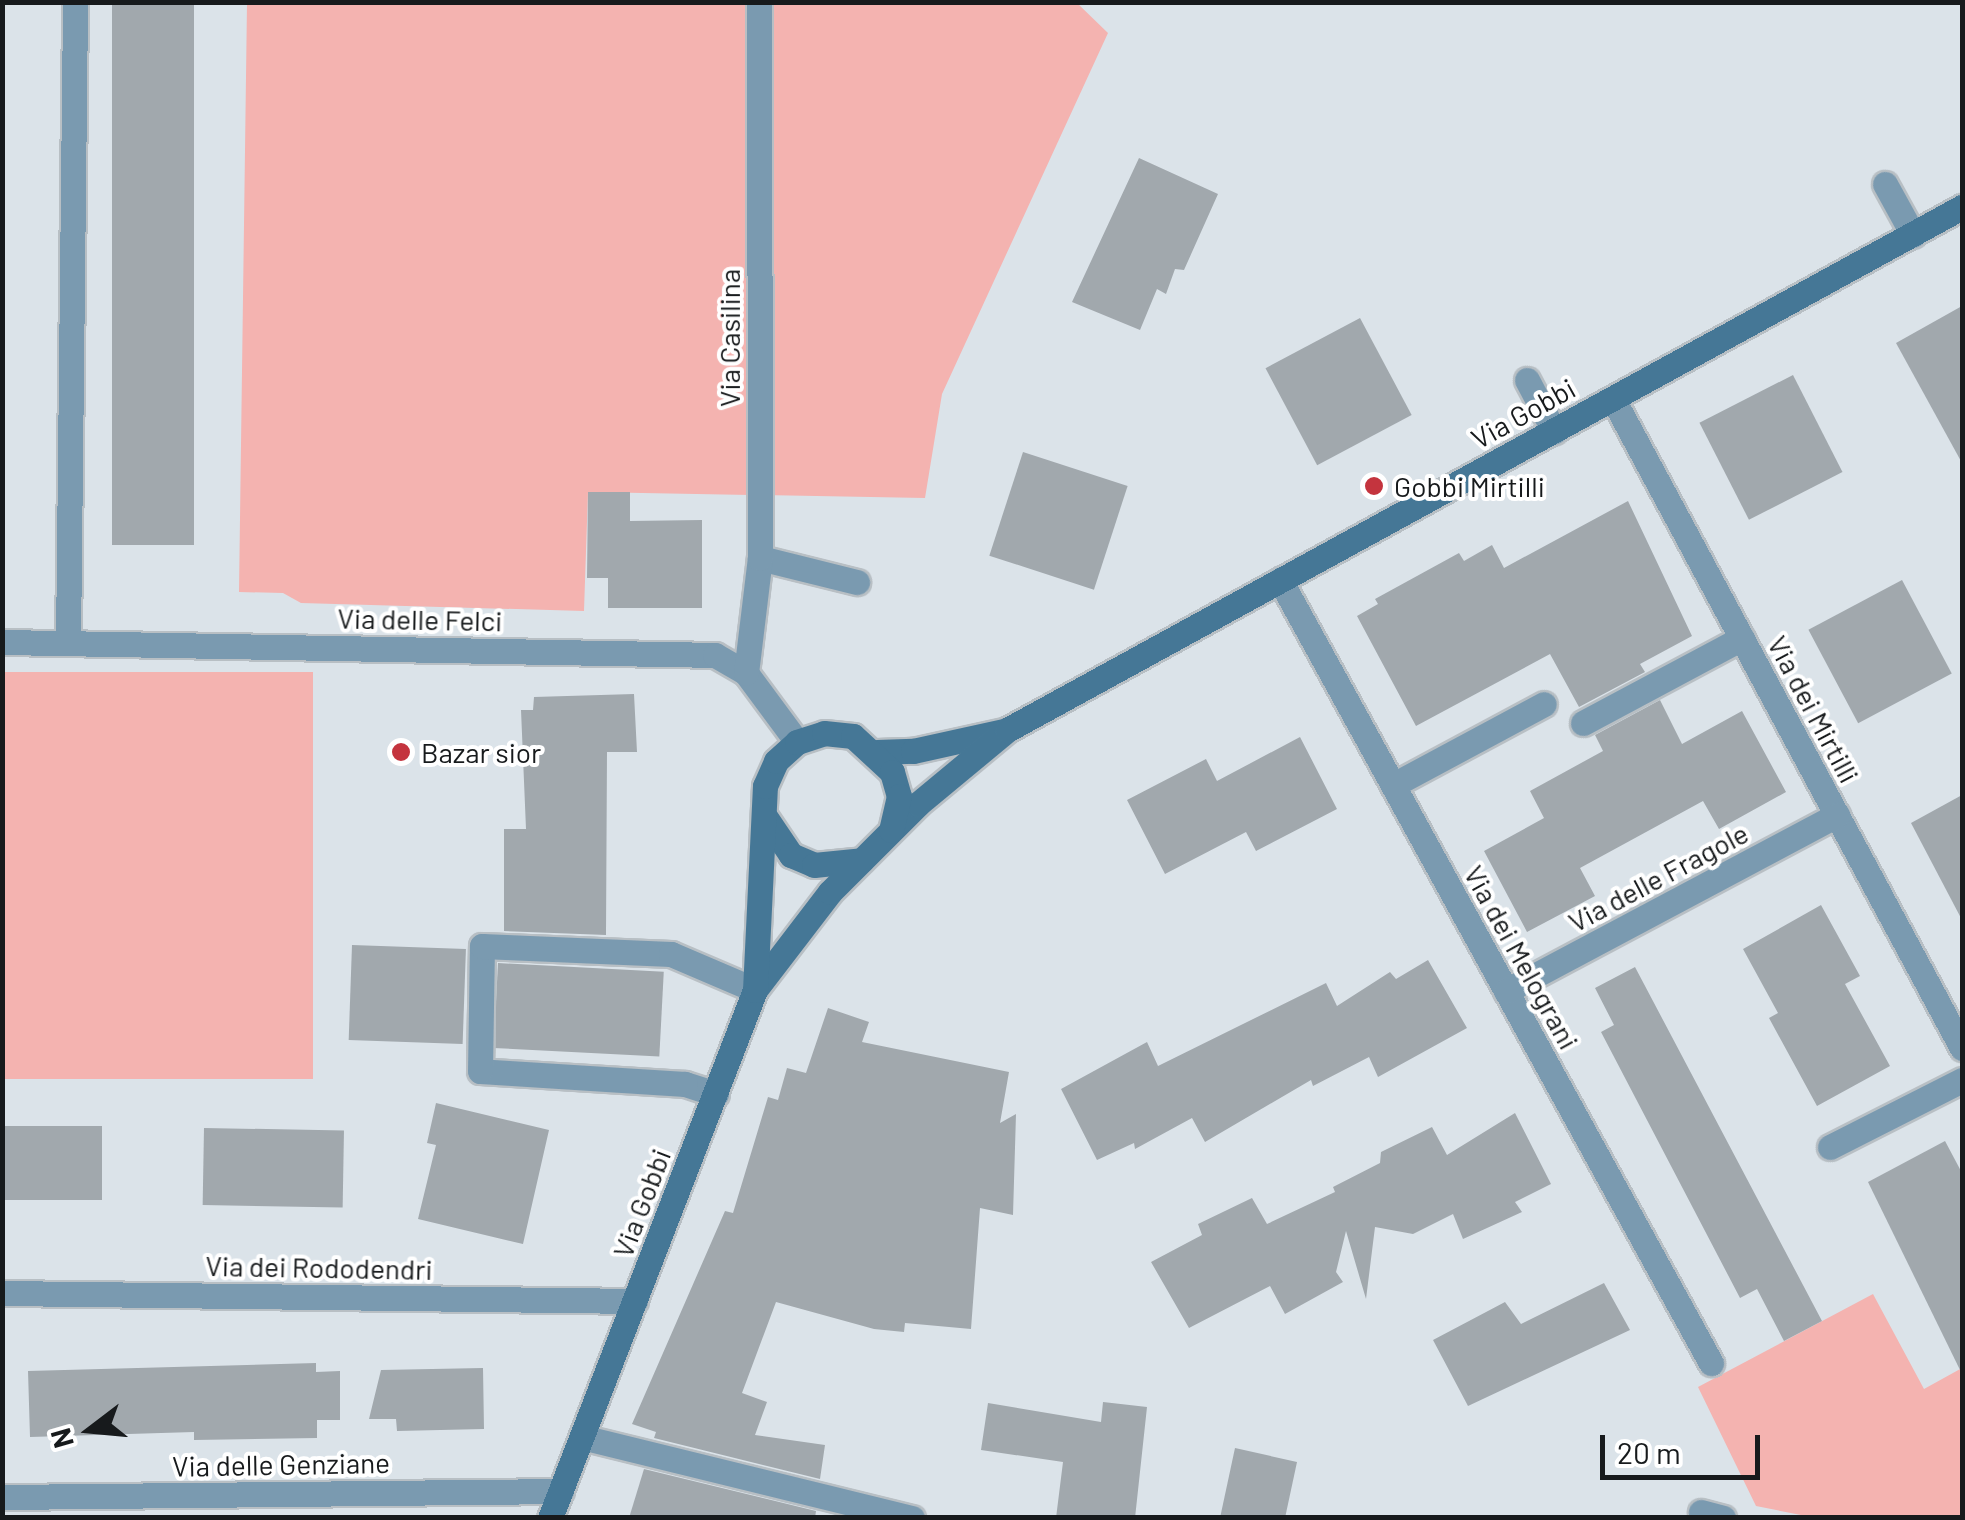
<!DOCTYPE html>
<html>
<head>
<meta charset="utf-8">
<style>
	body { margin:0 }
	#map { position:relative; width:1965px; height:1520px; overflow:hidden; background:#dbe3e9; font-family:Barlow,sans-serif }
	div>[style] { position:absolute }
	[style*='--x'] { left:calc(var(--x)*1px); top:calc(var(--y)*1px); width:calc(var(--w)*1px); rotate:calc(var(--a)*1deg) }
	.green>* { inset:0; background:#f4b3b0; transform-origin:0 0 }
	.building>* { inset:0; background:#a1a8ad; transform-origin:0 0 }
	.roads { filter:drop-shadow(2px 0 #b8bfc4) drop-shadow(-2px 0 #b8bfc4) drop-shadow(0 2px #b8bfc4) drop-shadow(0 -2px #b8bfc4) }
	.lane>* { height:25px; margin:-12.5px; padding:0 12.5px; transform-origin:12.5px; border-radius:12.5px; background:#7a9ab0 }
	.street>* { height:25px; margin:-12.5px; padding:0 12.5px; transform-origin:12.5px; border-radius:12.5px; background:#7a9ab0 }
	.secondary>* { height:25px; margin:-12.5px; padding:0 12.5px; transform-origin:12.5px; border-radius:12.5px; background:#457796 }
	.dots>* { width:28px; height:28px; translate:-50% -50%; box-sizing:border-box; border:5px solid #fff; border-radius:50% }
	span { translate:-50% -50%; white-space:nowrap; text-align:center; line-height:1.15; -webkit-text-stroke:8px #fff; paint-order:stroke }
	.street-label { font-size:28px; color:#171a1c }
	.poi-label { font-size:28px; color:#171a1c }
	.left { translate:0 -50%; text-align:left }
	.frame { position:absolute; inset:0; border:5px solid #171a1c; pointer-events:none }
	.north { position:absolute; left:40px; top:1380px; width:100px; height:100px; -webkit-text-stroke:8px #fff; paint-order:stroke; rotate:254deg; font-size:28px; font-weight:700; line-height:40px; text-align:center; color:#171a1c }
	.north::after { content:''; display:block; margin:auto; width:35px; height:45px; background:#171a1c; clip-path:polygon(50% 0,100% 100%,50% 72%,0 100%) }
	.scale { position:absolute; left:1600px; top:1435px; width:160px; height:45px; box-sizing:border-box; border:5px solid #171a1c; border-top:0; padding-left:12px; font-size:30px; line-height:35px; white-space:nowrap; color:#171a1c; -webkit-text-stroke:8px #fff; paint-order:stroke }
</style>
</head>
<body>
<div id="map">
	<div class="green">
		<i style="clip-path:polygon(1076px 2px,1108px 33px,942px 394px,925px 498px,588px 492px,584px 611px,301px 603px,283px 593px,239px 592px,247px 3px)"></i>
		<i style="left:313px;top:672px;width:407px;height:310px;rotate:90deg"></i>
		<i style="clip-path:polygon(1873px 1294px,1924px 1389px,1962px 1368px,1962px 1517px,1811px 1517px,1756px 1506px,1698px 1387px)"></i>
	</div>
	<div class="building">
		<i style="left:112px;top:2px;width:82px;height:543px"></i>
		<i style="clip-path:polygon(1139px 158px,1218px 194px,1184px 270px,1175px 269px,1166px 294px,1157px 289px,1140px 330px,1072px 302px)"></i>
		<i style="clip-path:polygon(1962px 306px,1962px 463px,1896px 343px)"></i>
		<i style="left:1360px;top:318px;width:110px;height:107px;rotate:62deg"></i>
		<i style="left:1793px;top:375px;width:109px;height:105px;rotate:63deg"></i>
		<i style="left:1023px;top:452px;width:110px;height:109px;rotate:18deg"></i>
		<i style="clip-path:polygon(588px 492px,630px 492px,630px 521px,702px 520px,702px 608px,608px 608px,608px 578px,587px 578px)"></i>
		<i style="clip-path:polygon(1628px 501px,1692px 636px,1640px 664px,1645px 672px,1579px 707px,1550px 654px,1416px 726px,1357px 616px,1378px 604px,1375px 599px,1459px 553px,1464px 561px,1492px 545px,1504px 568px)"></i>
		<i style="left:1902px;top:580px;width:106px;height:106px;rotate:62deg"></i>
		<i style="clip-path:polygon(634px 694px,637px 752px,607px 752px,606px 935px,504px 931px,504px 829px,526px 829px,521px 710px,533px 710px,534px 697px)"></i>
		<i style="clip-path:polygon(1660px 700px,1682px 744px,1742px 711px,1786px 792px,1719px 829px,1703px 801px,1580px 868px,1595px 896px,1527px 932px,1484px 851px,1544px 818px,1530px 791px,1603px 751px,1595px 735px)"></i>
		<i style="clip-path:polygon(1300px 737px,1337px 809px,1256px 851px,1246px 832px,1165px 874px,1127px 800px,1206px 759px,1217px 781px)"></i>
		<i style="clip-path:polygon(1962px 795px,1962px 920px,1911px 823px)"></i>
		<i style="clip-path:polygon(1821px 905px,1860px 976px,1845px 984px,1890px 1066px,1817px 1106px,1769px 1018px,1778px 1013px,1743px 949px)"></i>
		<i style="left:352px;top:945px;width:114px;height:95px;rotate:2deg"></i>
		<i style="clip-path:polygon(1428px 960px,1467px 1028px,1378px 1077px,1369px 1057px,1313px 1086px,1311px 1080px,1205px 1142px,1192px 1118px,1135px 1149px,1134px 1143px,1097px 1160px,1061px 1089px,1147px 1042px,1158px 1066px,1326px 983px,1337px 1006px,1390px 972px,1396px 979px)"></i>
		<i style="left:498px;top:963px;width:166px;height:85px;rotate:3deg"></i>
		<i style="clip-path:polygon(1635px 967px,1822px 1321px,1784px 1341px,1757px 1289px,1740px 1298px,1601px 1032px,1614px 1025px,1595px 988px)"></i>
		<i style="clip-path:polygon(828px 1008px,869px 1022px,862px 1042px,1009px 1072px,1000px 1123px,1016px 1114px,1013px 1215px,980px 1208px,971px 1329px,905px 1323px,904px 1332px,874px 1329px,776px 1302px,742px 1393px,767px 1402px,755px 1435px,825px 1445px,820px 1479px,654px 1438px,656px 1432px,632px 1424px,725px 1211px,733px 1213px,768px 1097px,778px 1100px,787px 1068px,806px 1073px)"></i>
		<i style="clip-path:polygon(436px 1103px,549px 1130px,523px 1244px,418px 1219px,436px 1145px,427px 1143px)"></i>
		<i style="clip-path:polygon(1515px 1113px,1551px 1184px,1515px 1202px,1522px 1212px,1463px 1239px,1453px 1214px,1413px 1234px,1375px 1227px,1366px 1299px,1346px 1231px,1336px 1272px,1343px 1282px,1285px 1314px,1270px 1286px,1189px 1328px,1151px 1262px,1202px 1235px,1198px 1224px,1252px 1198px,1267px 1224px,1335px 1192px,1333px 1187px,1380px 1163px,1381px 1152px,1432px 1127px,1447px 1155px)"></i>
		<i style="left:3px;top:1126px;width:99px;height:74px"></i>
		<i style="left:204px;top:1128px;width:140px;height:77px;rotate:1deg"></i>
		<i style="clip-path:polygon(1945px 1141px,1962px 1173px,1962px 1374px,1868px 1182px)"></i>
		<i style="clip-path:polygon(1604px 1283px,1630px 1330px,1468px 1406px,1433px 1340px,1505px 1302px,1521px 1324px)"></i>
		<i style="clip-path:polygon(316px 1363px,316px 1372px,340px 1371px,340px 1420px,317px 1420px,317px 1438px,194px 1440px,194px 1432px,30px 1437px,28px 1371px)"></i>
		<i style="clip-path:polygon(483px 1368px,484px 1429px,397px 1431px,396px 1419px,369px 1419px,381px 1370px)"></i>
		<i style="clip-path:polygon(1103px 1402px,1147px 1407px,1135px 1518px,1056px 1518px,1063px 1462px,981px 1450px,988px 1403px,1101px 1422px)"></i>
		<i style="clip-path:polygon(1235px 1448px,1297px 1462px,1285px 1518px,1220px 1518px)"></i>
		<i style="clip-path:polygon(644px 1469px,816px 1511px,815px 1518px,629px 1518px)"></i>
	</div>
	<div class="roads">
		<div class="lane">
			<i style="--x:1885;--y:184;--w:58;--a:61.2"></i>
			<i style="--x:1527;--y:380;--w:58;--a:62.1"></i>
			<i style="--x:760;--y:558;--w:100;--a:13.9"></i>
			<i style="--x:68;--y:643;--w:641;--a:-89.37"></i>
			<i style="--x:1583;--y:723;--w:180;--a:-28.1"></i>
			<i style="--x:1393;--y:785;--w:171;--a:-28.2"></i>
			<i style="--x:716;--y:1094;--w:33;--a:-162"></i>
			<i style="--x:685;--y:1084;--w:205;--a:-176.4"></i>
			<i style="--x:480;--y:1071;--w:125;--a:-89.1"></i>
			<i style="--x:482;--y:946;--w:189;--a:2.4"></i>
			<i style="--x:671;--y:954;--w:91;--a:23.2"></i>
			<i style="--x:1830;--y:1147;--w:148;--a:-26.9"></i>
		</div>
		<div class="street">
			<i style="--x:1613;--y:399;--w:737;--a:61.73"></i>
			<i style="--x:1280;--y:580;--w:894;--a:61.17"></i>
			<i style="--x:2;--y:642;--w:713;--a:1.04"></i>
			<i style="--x:715;--y:655;--w:36;--a:30"></i>
			<i style="--x:746;--y:673;--w:86;--a:53.5"></i>
			<i style="--x:746;--y:673;--w:116;--a:-83.1"></i>
			<i style="--x:760;--y:558;--w:556;--a:-90.1"></i>
			<i style="--x:1506;--y:991;--w:375;--a:-28"></i>
			<i style="--x:2;--y:1293;--w:633;--a:0.72"></i>
			<i style="--x:582;--y:1437;--w:340;--a:13.8"></i>
			<i style="--x:2;--y:1497;--w:559;--a:-0.61"></i>
			<i style="--x:1701;--y:1512;--w:23;--a:15"></i>
		</div>
		<div class="secondary">
			<i style="--x:877;--y:752;--w:36;--a:-2"></i>
			<i style="--x:913;--y:751;--w:92;--a:-12.5"></i>
			<i style="--x:766;--y:818;--w:45;--a:56"></i>
			<i style="--x:791;--y:855;--w:25;--a:23"></i>
			<i style="--x:814;--y:865;--w:48;--a:-5.9"></i>
			<i style="--x:755;--y:990;--w:123;--a:-52.6"></i>
			<i style="--x:830;--y:892;--w:124;--a:-45"></i>
			<i style="--x:918;--y:804;--w:116;--a:-39.7"></i>
			<i style="--x:1007;--y:730;--w:1089;--a:-28.71"></i>
			<i style="--x:550;--y:1518;--w:566;--a:-68.78"></i>
			<i style="--x:755;--y:990;--w:204;--a:-87.2"></i>
			<i style="--x:765;--y:786;--w:27;--a:-66"></i>
			<i style="--x:776;--y:761;--w:28;--a:-42"></i>
			<i style="--x:797;--y:742;--w:28;--a:-18"></i>
			<i style="--x:824;--y:733;--w:29;--a:6"></i>
			<i style="--x:853;--y:736;--w:53;--a:42.7"></i>
			<i style="--x:892;--y:772;--w:25;--a:74"></i>
			<i style="--x:899;--y:796;--w:35;--a:103"></i>
		</div>
	</div>
	<div class="dots">
		<i style="left:1374px;top:486px;background:#c4343e"></i>
		<i style="left:401px;top:752px;background:#c4343e"></i>
	</div>
	<div class="street-label">
		<span style="left:729px;top:338px;rotate:-90deg">Via Casilina</span>
		<span style="left:1523px;top:413px;rotate:-29deg">Via Gobbi</span>
		<span style="left:420px;top:619px;rotate:1deg">Via delle Felci</span>
		<span style="left:1814px;top:709px;rotate:62deg">Via dei Mirtilli</span>
		<span style="left:1658px;top:877px;rotate:-28deg">Via delle Fragole</span>
		<span style="left:1522px;top:957px;rotate:61deg">Via dei Melograni</span>
		<span style="left:641px;top:1203px;rotate:-69deg">Via Gobbi</span>
		<span style="left:319px;top:1267px;rotate:1deg">Via dei Rododendri</span>
		<span style="left:281px;top:1464px;rotate:-1deg">Via delle Genziane</span>
	</div>
	<div class="poi-label">
		<span class="left" style="left:1394px;top:486px">Gobbi Mirtilli</span>
		<span class="left" style="left:421px;top:752px">Bazar sior</span>
	</div>
	<div class="frame"></div>
	<div class="north">N</div>
	<div class="scale">20 m</div>
</div>
</body>
</html>
